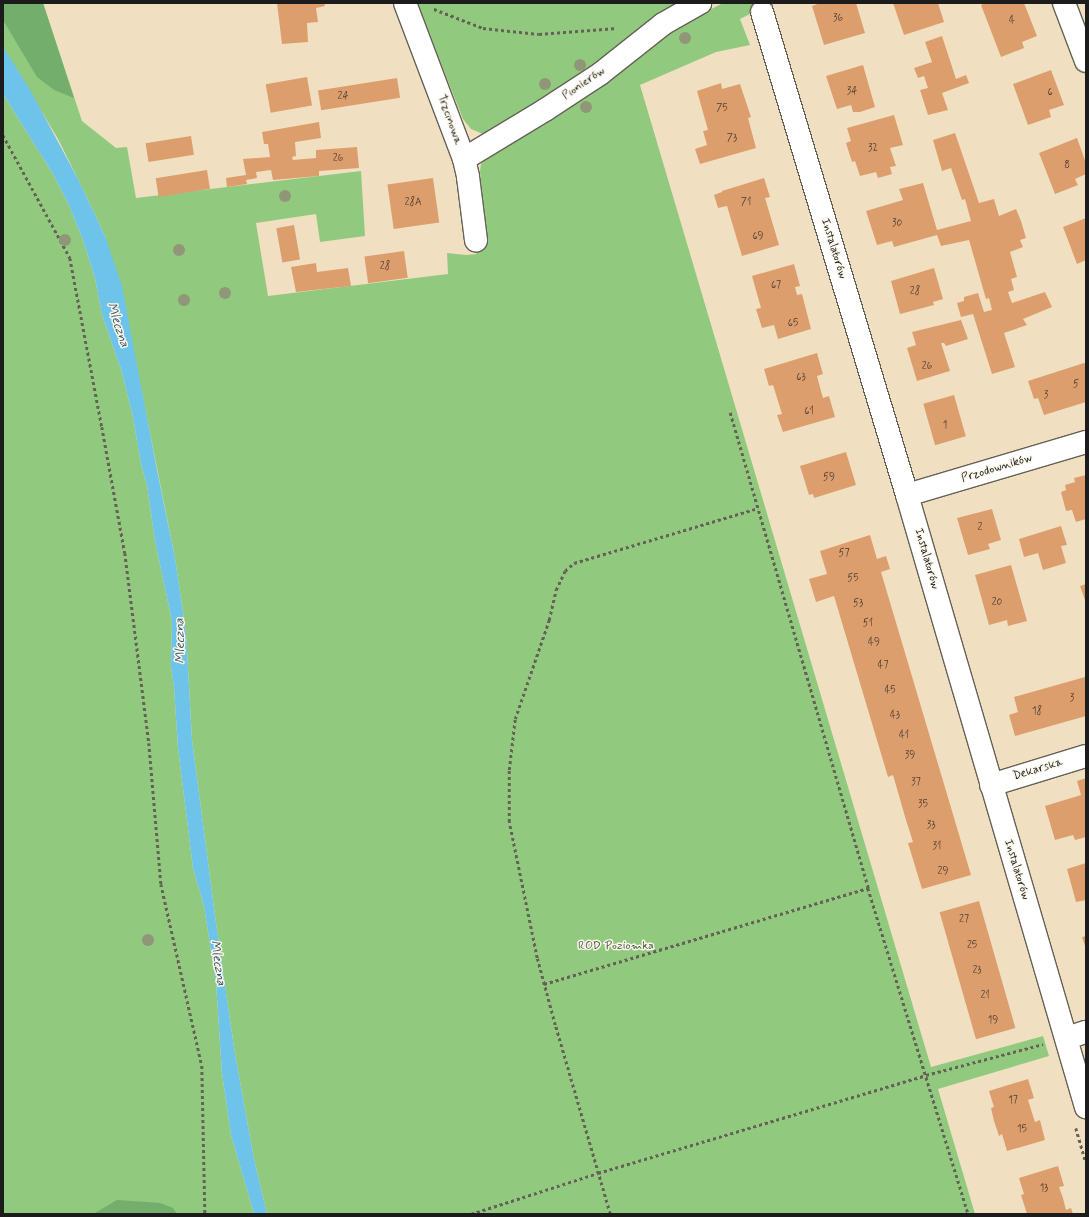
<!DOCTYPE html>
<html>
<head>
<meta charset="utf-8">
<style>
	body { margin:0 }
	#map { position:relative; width:1089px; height:1217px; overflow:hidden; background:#f0e0c1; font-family:Mynerve,sans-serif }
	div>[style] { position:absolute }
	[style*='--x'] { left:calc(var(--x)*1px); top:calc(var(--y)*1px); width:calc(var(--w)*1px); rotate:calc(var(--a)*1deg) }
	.green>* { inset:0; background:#91ca7e }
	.forest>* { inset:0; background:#74ae6d }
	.water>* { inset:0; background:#6dc3ea }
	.building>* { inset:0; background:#dd9e6d; transform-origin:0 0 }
	.path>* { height:2.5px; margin-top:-1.25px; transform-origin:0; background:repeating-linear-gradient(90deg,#666156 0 3px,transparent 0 6px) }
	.roads { filter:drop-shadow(1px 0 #666156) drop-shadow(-1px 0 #666156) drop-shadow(0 1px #666156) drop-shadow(0 -1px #666156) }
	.minor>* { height:22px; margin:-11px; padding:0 11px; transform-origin:11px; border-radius:11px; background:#fff }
	.trees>* { width:12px; height:12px; margin:-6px; border-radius:50%; background:#929679 }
	span { translate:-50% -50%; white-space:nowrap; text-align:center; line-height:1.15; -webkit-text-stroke:3px #fbf7ec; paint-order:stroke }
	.number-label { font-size:10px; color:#4c3c30 }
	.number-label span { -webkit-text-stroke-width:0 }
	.street-label { font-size:12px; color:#1c1c1c }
	.park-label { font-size:12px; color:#45593e }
	.water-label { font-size:13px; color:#385664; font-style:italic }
	.frame { position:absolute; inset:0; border:4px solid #1c1c1c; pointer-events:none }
</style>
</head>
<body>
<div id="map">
	<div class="green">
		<i style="clip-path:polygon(3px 3px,43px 3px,82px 121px,116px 148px,127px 147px,136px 198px,361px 171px,365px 236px,320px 242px,316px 214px,256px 223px,268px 296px,448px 274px,447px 253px,466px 255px,476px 254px,482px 246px,484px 224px,480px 171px,481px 164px,491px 153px,684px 23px,723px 3px,768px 3px,768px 5px,740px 19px,750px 45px,716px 52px,640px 85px,931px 1067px,1043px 1036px,1049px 1056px,938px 1089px,975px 1214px,267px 1214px,254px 1159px,235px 1054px,216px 923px,192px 740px,186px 633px,175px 558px,137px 368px,105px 236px,78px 179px,58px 139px,3px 47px)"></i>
		<i style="clip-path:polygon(417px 3px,685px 3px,596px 68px,497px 133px,483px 134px,471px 129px,463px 119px)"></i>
		<i style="clip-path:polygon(3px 94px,53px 174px,68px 203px,83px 240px,95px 278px,102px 315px,121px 369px,133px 417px,141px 464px,147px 485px,155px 541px,172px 621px,171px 666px,174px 687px,178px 748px,193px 868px,204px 906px,216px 983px,222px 1073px,231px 1135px,254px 1214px,3px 1214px)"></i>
	</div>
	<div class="forest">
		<i style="clip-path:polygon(3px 3px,43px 3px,74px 98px,54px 90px,37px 77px,3px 20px)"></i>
		<i style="clip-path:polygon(117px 1200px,160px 1203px,173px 1208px,177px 1214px,93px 1214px)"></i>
	</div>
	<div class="water">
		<i style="clip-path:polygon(3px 47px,29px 88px,78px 179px,105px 236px,122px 286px,157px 470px,175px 558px,186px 633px,192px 740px,216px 923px,235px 1054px,254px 1159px,267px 1214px,254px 1214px,231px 1135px,222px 1073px,216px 983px,204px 906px,193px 868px,178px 748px,174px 687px,171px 666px,172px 621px,155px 541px,147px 485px,141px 464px,133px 417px,121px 369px,102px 315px,95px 278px,83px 240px,68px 203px,53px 174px,3px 94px)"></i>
	</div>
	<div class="building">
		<i style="clip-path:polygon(277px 3px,324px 3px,325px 6px,316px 8px,318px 22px,307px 23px,308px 42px,282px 44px)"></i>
		<i style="clip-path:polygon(820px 3px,856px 3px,865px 33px,824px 45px,812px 6px)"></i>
		<i style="clip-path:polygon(893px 3px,938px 3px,944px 22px,904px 35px)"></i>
		<i style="clip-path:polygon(985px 3px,1024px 3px,1037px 36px,1022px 42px,1024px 48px,1001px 57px,981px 5px)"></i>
		<i style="clip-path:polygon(942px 36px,956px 79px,966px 75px,969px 83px,942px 93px,948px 110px,928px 115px,920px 90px,928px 88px,924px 76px,918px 78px,914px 68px,932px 62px,925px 42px)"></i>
		<i style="clip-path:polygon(863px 65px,875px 107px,860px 112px,853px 112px,851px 105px,837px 109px,826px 76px)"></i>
		<i style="clip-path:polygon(1051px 70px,1064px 105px,1049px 110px,1051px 117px,1028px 125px,1013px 84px)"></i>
		<i style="left:307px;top:77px;width:29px;height:42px;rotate:80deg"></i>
		<i style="left:397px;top:78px;width:20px;height:80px;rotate:81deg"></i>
		<i style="clip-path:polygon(721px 83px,722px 89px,740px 84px,751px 117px,748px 118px,756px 148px,700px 164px,695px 149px,707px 145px,703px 131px,708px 130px,697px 91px)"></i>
		<i style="clip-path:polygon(894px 115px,903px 145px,890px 148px,896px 166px,890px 167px,892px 174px,878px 178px,876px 172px,860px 176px,855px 161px,852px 162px,846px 143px,851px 141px,847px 128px)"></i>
		<i style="clip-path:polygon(319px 122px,321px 138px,295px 142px,296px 156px,292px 157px,293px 160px,316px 158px,316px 150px,357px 147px,359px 168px,319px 171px,319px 176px,273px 180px,271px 170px,256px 172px,257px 178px,246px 180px,247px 184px,227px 187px,226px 178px,246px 175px,243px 159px,270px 157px,268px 144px,264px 144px,262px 132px)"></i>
		<i style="clip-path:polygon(955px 133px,979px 203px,994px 199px,999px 216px,1016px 209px,1021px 221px,1026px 238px,1020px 240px,1023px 247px,1010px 252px,1017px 277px,1011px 279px,1014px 290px,1008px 292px,1012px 303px,1045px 292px,1052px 307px,1023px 319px,1027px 325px,1004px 333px,1015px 367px,992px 374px,973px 314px,961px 317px,957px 303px,964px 301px,964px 297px,978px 293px,984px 312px,992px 310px,989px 298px,986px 299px,969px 240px,941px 246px,937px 235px,894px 247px,892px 241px,877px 245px,866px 211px,903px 200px,899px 189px,923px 183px,937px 230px,971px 221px,965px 199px,962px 200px,951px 168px,942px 171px,933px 140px)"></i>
		<i style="left:191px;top:136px;width:19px;height:46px;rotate:81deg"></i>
		<i style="clip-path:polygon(1077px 138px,1086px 163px,1086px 174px,1075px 179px,1078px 185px,1055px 194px,1039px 153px)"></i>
		<i style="left:207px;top:170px;width:19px;height:52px;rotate:81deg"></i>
		<i style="left:433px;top:178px;width:45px;height:46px;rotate:82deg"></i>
		<i style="clip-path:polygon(764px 178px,770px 197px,765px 198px,779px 245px,742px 256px,727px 206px,718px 208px,714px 195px,722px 192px,722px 191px)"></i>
		<i style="clip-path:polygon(1086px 218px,1086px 260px,1077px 264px,1063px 227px)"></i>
		<i style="left:294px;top:225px;width:35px;height:18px;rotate:80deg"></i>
		<i style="left:404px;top:251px;width:27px;height:40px;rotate:82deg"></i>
		<i style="clip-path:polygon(316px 263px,317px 272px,348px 268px,351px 286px,296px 292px,291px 267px)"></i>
		<i style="clip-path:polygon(794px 264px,800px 286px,795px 287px,797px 295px,802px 294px,811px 329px,778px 339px,774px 325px,762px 328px,756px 309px,761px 308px,752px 276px)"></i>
		<i style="clip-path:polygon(934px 268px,943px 299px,933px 302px,934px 305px,900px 314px,891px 281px)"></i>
		<i style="clip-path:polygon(961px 320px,968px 339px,946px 346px,944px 343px,941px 343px,950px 371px,917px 381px,907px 348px,916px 345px,912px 332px)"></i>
		<i style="clip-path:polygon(817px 353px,823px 374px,817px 376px,821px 391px,823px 398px,829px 396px,835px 417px,783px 432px,777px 415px,782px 414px,773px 385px,769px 386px,764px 369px)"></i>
		<i style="clip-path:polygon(1084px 363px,1086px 364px,1086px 402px,1044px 415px,1038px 398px,1034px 399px,1028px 381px)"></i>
		<i style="left:954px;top:395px;width:43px;height:32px;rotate:74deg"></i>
		<i style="clip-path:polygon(846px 452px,856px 485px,814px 498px,813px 494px,809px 495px,800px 466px)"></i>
		<i style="clip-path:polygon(1086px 475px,1086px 519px,1076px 522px,1072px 510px,1066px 511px,1061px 492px,1066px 490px,1065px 485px,1075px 482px,1074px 478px)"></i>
		<i style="clip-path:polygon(992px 509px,1001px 540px,988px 544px,990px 549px,968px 555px,957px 518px)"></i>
		<i style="clip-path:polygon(1061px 526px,1067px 545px,1061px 546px,1066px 563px,1043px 570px,1038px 553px,1024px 557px,1019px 539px)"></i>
		<i style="clip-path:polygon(870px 535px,877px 559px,886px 556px,890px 569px,881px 572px,971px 875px,922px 889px,908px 843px,913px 842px,906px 820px,893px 775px,888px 777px,834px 596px,816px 602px,809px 579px,827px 574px,820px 551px)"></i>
		<i style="clip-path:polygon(1011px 565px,1027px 621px,1008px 626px,1007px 620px,989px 625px,975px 575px)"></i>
		<i style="clip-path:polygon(1086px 584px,1086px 599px,1085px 600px,1080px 586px)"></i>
		<i style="clip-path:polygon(1085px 677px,1086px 716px,1015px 736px,1009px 715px,1018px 712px,1014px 697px)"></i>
		<i style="clip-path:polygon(1086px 778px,1086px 837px,1075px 840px,1073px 835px,1055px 840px,1045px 806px,1081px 795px,1077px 781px)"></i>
		<i style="clip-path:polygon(1086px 863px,1086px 900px,1076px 902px,1067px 869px)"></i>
		<i style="left:979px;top:901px;width:132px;height:41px;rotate:74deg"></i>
		<i style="clip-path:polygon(1086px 936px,1086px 949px,1082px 937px)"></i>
		<i style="clip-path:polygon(1028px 1079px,1034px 1098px,1028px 1100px,1035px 1122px,1040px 1120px,1045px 1140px,1007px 1151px,1002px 1134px,999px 1136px,994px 1121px,991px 1108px,994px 1107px,989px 1091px)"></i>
		<i style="clip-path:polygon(1058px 1166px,1064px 1186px,1059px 1187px,1063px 1198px,1066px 1210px,1071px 1208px,1073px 1214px,1027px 1214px,1021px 1195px,1024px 1194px,1019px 1178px)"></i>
	</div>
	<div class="path">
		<i style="--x:434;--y:9;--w:53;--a:21.2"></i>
		<i style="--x:483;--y:28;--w:56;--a:6.1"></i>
		<i style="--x:539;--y:34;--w:78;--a:-4.4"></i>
		<i style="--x:3;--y:135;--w:140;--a:61.4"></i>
		<i style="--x:70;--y:258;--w:172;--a:79.3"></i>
		<i style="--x:102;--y:427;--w:128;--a:79.7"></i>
		<i style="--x:125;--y:553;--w:192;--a:82.8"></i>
		<i style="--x:149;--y:743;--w:142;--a:85.1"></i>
		<i style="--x:161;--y:884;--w:187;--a:77.3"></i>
		<i style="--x:202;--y:1066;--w:148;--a:88.8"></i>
		<i style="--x:868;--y:888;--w:341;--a:72.9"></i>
		<i style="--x:544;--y:984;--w:338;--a:-16.5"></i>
		<i style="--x:868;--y:888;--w:497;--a:-106.2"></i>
		<i style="--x:1076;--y:1128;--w:36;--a:74"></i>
		<i style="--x:471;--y:1214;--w:133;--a:-17.9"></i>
		<i style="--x:598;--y:1173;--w:342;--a:-16.6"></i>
		<i style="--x:926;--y:1075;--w:121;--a:-14.8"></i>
		<i style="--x:610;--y:1214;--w:197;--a:-106.2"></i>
		<i style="--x:555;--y:1025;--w:69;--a:-105"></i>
		<i style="--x:537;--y:958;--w:139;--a:-101.6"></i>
		<i style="--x:509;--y:822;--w:52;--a:-90"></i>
		<i style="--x:509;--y:770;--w:51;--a:-83.3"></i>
		<i style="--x:515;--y:719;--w:105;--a:-71"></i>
		<i style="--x:549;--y:620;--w:31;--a:-77"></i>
		<i style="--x:556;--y:590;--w:21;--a:-65"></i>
		<i style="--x:565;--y:571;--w:12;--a:-42"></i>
		<i style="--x:574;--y:563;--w:192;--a:-16.6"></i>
	</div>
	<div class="roads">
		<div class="minor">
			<i style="--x:405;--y:3;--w:167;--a:69.3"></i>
			<i style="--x:464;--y:159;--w:18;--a:77"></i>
			<i style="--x:468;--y:177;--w:64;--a:82.8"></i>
			<i style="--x:1064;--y:3;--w:62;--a:69.2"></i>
			<i style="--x:762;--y:12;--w:504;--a:73.29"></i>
			<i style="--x:907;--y:495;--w:638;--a:73.7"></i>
			<i style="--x:464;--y:159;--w:95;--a:-31.2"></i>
			<i style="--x:545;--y:110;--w:66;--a:-33.2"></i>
			<i style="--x:600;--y:74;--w:80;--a:-38.4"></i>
			<i style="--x:663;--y:24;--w:43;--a:-29.6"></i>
			<i style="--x:907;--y:495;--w:187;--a:-16.5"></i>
			<i style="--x:991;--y:785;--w:99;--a:-17"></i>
			<i style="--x:1067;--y:1038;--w:20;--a:-18"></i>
		</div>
	</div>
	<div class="trees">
		<i style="left:685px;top:38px"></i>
		<i style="left:580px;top:65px"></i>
		<i style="left:545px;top:84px"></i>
		<i style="left:586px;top:107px"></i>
		<i style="left:285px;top:196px"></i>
		<i style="left:65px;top:240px"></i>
		<i style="left:179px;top:250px"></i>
		<i style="left:225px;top:293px"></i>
		<i style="left:184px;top:300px"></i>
		<i style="left:148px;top:940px"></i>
	</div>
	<div class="number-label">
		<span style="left:838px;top:19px">36</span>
		<span style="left:1012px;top:21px">4</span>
		<span style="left:852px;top:92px">34</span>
		<span style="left:1050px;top:93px">6</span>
		<span style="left:343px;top:97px">24</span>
		<span style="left:722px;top:109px">75</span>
		<span style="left:732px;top:139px">73</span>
		<span style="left:873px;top:149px">32</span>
		<span style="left:338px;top:159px">26</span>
		<span style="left:1067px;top:166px">8</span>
		<span style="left:413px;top:203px">28A</span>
		<span style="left:746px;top:203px">71</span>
		<span style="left:897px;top:224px">30</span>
		<span style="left:758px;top:237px">69</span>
		<span style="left:385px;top:267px">28</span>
		<span style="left:776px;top:286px">67</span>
		<span style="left:915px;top:292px">28</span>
		<span style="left:793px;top:324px">65</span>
		<span style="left:927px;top:367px">26</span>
		<span style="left:801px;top:378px">63</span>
		<span style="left:1076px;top:385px">5</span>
		<span style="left:1046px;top:396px">3</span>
		<span style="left:809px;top:412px">61</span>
		<span style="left:945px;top:426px">1</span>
		<span style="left:829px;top:478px">59</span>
		<span style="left:980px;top:528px">2</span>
		<span style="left:844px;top:554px">57</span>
		<span style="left:853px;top:579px">55</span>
		<span style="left:997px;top:603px">20</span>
		<span style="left:858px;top:604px">53</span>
		<span style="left:868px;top:624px">51</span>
		<span style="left:874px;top:643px">49</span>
		<span style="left:883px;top:666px">47</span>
		<span style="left:890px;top:691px">45</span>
		<span style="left:1072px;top:699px">3</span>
		<span style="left:1037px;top:712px">18</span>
		<span style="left:895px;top:716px">43</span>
		<span style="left:904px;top:736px">41</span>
		<span style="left:910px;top:756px">39</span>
		<span style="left:916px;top:783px">37</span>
		<span style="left:923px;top:805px">35</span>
		<span style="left:931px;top:826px">33</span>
		<span style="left:937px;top:847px">31</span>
		<span style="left:943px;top:872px">29</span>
		<span style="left:964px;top:920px">27</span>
		<span style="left:972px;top:946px">25</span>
		<span style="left:977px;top:971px">23</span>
		<span style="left:985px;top:996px">21</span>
		<span style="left:993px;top:1021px">19</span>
		<span style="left:1013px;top:1101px">17</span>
		<span style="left:1022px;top:1130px">15</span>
		<span style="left:1044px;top:1189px">13</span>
	</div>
	<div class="street-label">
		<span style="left:584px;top:84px;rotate:-35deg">Pionierów</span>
		<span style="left:449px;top:120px;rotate:70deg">Trzcinowa</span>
		<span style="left:833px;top:249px;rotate:73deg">Instalatorów</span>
		<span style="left:997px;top:469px;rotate:-17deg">Przodowników</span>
		<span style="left:926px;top:559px;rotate:74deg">Instalatorów</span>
		<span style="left:1038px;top:770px;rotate:-17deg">Dekarska</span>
		<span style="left:1016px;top:870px;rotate:73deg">Instalatorów</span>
	</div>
	<div class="park-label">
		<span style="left:616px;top:947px">ROD Poziomka</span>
	</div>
	<div class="water-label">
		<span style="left:117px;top:325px;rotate:72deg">Mleczna</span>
		<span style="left:181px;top:641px;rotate:-91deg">Mleczna</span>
		<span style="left:217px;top:963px;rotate:81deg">Mleczna</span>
	</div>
	<div class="frame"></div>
</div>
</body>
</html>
